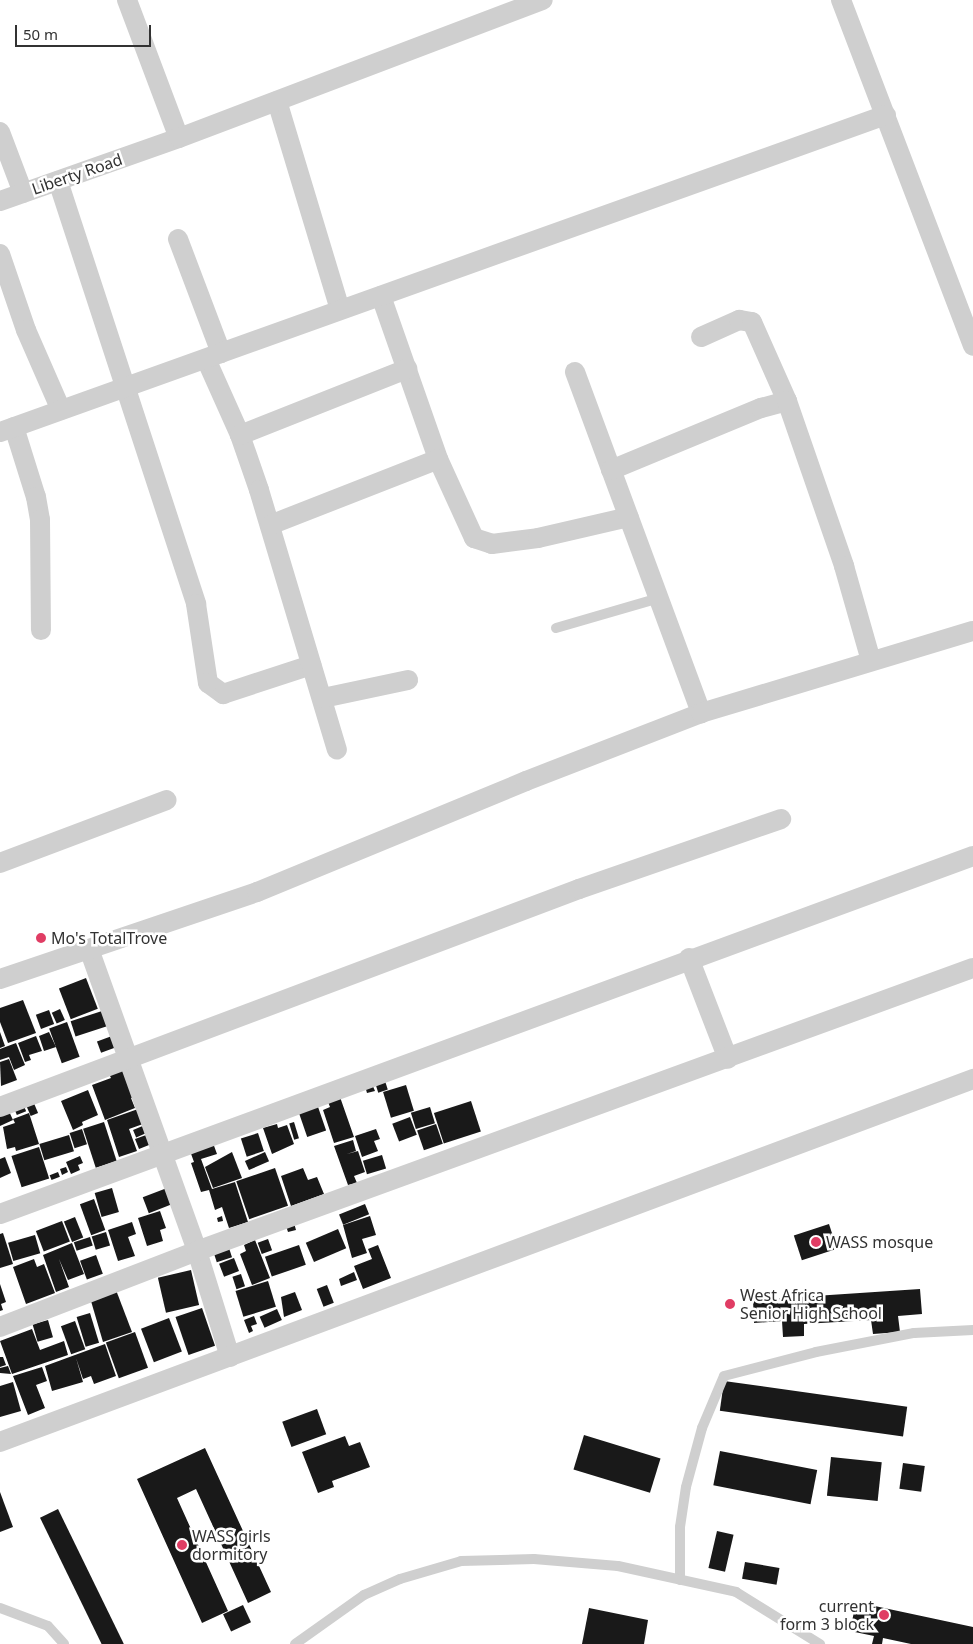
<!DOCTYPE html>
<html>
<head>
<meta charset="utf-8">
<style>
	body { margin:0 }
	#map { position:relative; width:973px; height:1644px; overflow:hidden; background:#fff; font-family:"Noto Sans",sans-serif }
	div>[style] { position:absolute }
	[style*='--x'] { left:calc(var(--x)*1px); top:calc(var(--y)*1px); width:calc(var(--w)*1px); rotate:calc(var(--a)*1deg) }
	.building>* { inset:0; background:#191919; transform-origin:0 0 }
	.lane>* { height:10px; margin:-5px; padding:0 5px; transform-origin:5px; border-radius:5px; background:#cfcfcf }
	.street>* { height:20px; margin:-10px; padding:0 10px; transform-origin:10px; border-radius:10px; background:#cfcfcf }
	.dots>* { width:14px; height:14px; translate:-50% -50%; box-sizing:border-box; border:2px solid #fff; border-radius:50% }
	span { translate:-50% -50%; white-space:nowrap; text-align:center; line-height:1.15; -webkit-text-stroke:5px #fff; paint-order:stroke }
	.street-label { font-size:16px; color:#323232 }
	.poi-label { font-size:16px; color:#323232 }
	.left { translate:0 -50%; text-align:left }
	.right { translate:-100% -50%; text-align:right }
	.scale { position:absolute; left:15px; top:25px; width:136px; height:22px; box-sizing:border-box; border:2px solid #323232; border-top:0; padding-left:6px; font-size:15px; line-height:18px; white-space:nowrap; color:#323232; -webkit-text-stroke:4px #fff; paint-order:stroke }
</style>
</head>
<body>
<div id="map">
	<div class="building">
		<i style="left:86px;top:978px;width:33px;height:29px;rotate:69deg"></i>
		<i style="clip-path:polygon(23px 1000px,36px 1033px,8px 1043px,0 1022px,0 1008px)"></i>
		<i style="left:60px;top:1009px;width:12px;height:9px;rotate:66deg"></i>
		<i style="left:49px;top:1010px;width:15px;height:14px;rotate:70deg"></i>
		<i style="left:102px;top:1011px;width:16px;height:33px;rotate:72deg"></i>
		<i style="left:67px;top:1022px;width:37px;height:19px;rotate:70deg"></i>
		<i style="clip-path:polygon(0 1032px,5px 1046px,0 1048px)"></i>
		<i style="clip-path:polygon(49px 1032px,56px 1047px,44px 1051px,39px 1036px)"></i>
		<i style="clip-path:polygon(36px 1036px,42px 1051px,29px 1055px,31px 1060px,25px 1062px,18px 1043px)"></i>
		<i style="left:112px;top:1036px;width:12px;height:16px;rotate:70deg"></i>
		<i style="clip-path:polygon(16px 1043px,25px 1065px,14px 1070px,9px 1057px,0 1060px,0 1049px)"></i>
		<i style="clip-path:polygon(9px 1059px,17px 1080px,1px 1086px,0 1062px)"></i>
		<i style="clip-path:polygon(124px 1068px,135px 1097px,131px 1098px,135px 1108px,105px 1120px,92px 1085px,111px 1078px,109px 1074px)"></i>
		<i style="left:385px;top:1081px;width:9px;height:10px;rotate:72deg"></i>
		<i style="clip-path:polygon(372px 1084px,375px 1091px,367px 1093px,365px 1086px)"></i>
		<i style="left:406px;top:1085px;width:27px;height:24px;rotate:73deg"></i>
		<i style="clip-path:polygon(88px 1090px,98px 1115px,82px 1122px,83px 1125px,73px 1130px,61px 1101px)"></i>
		<i style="clip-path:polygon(340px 1097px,354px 1137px,334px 1143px,323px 1110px,330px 1107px,328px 1102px)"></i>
		<i style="left:22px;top:1101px;width:11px;height:10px;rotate:68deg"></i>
		<i style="left:33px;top:1101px;width:13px;height:8px;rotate:67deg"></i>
		<i style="left:471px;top:1101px;width:32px;height:39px;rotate:72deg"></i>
		<i style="left:317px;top:1104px;width:28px;height:20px;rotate:71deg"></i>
		<i style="clip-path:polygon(7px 1107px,13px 1120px,0 1126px,0 1109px)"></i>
		<i style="left:430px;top:1107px;width:17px;height:20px;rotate:73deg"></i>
		<i style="clip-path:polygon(138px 1109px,143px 1124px,129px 1129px,137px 1151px,119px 1157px,107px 1120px)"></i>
		<i style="clip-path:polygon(29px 1113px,39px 1144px,16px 1151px,15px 1147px,7px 1149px,3px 1127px,15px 1123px,13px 1119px)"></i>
		<i style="left:410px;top:1117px;width:19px;height:19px;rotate:69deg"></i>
		<i style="left:104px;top:1122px;width:41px;height:22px;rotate:72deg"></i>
		<i style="left:294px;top:1122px;width:17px;height:5px;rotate:73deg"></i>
		<i style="clip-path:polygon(277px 1124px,278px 1128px,287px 1125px,294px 1144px,272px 1154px,263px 1128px)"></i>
		<i style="left:436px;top:1124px;width:21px;height:20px;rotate:71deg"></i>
		<i style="left:145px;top:1125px;width:8px;height:13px;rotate:67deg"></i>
		<i style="left:82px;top:1129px;width:16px;height:13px;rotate:72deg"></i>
		<i style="clip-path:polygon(376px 1129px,380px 1139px,374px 1141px,378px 1151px,362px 1157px,355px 1136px)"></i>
		<i style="left:258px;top:1133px;width:19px;height:18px;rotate:72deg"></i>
		<i style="clip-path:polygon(149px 1134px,149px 1145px,139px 1149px,135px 1139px)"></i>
		<i style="left:69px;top:1135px;width:17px;height:31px;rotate:73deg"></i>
		<i style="clip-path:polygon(353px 1140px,356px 1151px,347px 1154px,358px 1151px,365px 1172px,354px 1176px,357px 1183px,348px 1185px,334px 1146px)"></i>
		<i style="clip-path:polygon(213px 1143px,217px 1154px,201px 1159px,212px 1189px,235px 1182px,248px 1222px,229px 1228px,222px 1207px,215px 1210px,209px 1190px,201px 1192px,191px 1163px,194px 1162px,190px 1151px)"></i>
		<i style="left:39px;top:1147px;width:33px;height:29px;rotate:72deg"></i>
		<i style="clip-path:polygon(232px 1152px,242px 1178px,213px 1188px,205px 1167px)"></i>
		<i style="left:265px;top:1152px;width:10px;height:22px;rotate:66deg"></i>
		<i style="left:382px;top:1155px;width:14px;height:20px;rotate:73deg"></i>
		<i style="clip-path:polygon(80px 1156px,83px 1163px,78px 1165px,80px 1170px,71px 1174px,66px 1162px)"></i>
		<i style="clip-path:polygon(5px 1157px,11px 1173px,0 1178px,0 1159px)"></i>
		<i style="clip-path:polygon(66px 1167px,68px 1172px,62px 1175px,60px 1169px)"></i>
		<i style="left:275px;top:1168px;width:40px;height:41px;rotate:71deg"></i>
		<i style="clip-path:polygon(303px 1168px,308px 1180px,317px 1177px,324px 1194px,291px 1206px,281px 1176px)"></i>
		<i style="left:58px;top:1172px;width:5px;height:9px;rotate:68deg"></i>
		<i style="left:112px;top:1188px;width:25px;height:18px;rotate:74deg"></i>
		<i style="left:167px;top:1188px;width:17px;height:26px;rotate:69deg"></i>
		<i style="left:94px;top:1199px;width:33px;height:15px;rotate:70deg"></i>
		<i style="left:365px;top:1204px;width:11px;height:28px;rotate:68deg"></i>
		<i style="clip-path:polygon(160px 1211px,166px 1228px,160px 1230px,163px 1241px,147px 1246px,138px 1218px)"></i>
		<i style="clip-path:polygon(222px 1216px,223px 1221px,218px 1222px,217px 1218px)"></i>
		<i style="clip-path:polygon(370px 1216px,376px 1235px,362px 1239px,367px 1253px,352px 1258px,343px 1225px)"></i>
		<i style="left:75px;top:1217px;width:22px;height:12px;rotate:68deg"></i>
		<i style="left:62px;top:1221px;width:22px;height:28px;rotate:69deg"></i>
		<i style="clip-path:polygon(132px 1222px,136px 1234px,128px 1237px,135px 1256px,118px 1261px,108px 1230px)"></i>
		<i style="clip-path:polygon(294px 1223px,296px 1230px,288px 1232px,286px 1226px)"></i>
		<i style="left:829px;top:1224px;width:26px;height:37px;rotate:72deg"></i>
		<i style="left:338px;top:1229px;width:21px;height:35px;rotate:67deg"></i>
		<i style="left:106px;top:1232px;width:14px;height:15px;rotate:73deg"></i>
		<i style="clip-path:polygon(3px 1233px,13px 1264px,0 1268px,0 1234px)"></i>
		<i style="left:35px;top:1235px;width:19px;height:28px;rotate:74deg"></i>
		<i style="left:90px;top:1237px;width:9px;height:17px;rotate:72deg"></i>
		<i style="left:268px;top:1239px;width:12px;height:11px;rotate:70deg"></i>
		<i style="clip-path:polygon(255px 1240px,270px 1278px,252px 1285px,240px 1254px,246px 1251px,244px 1245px)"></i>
		<i style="clip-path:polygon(72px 1243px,84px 1274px,68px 1280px,59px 1259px,69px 1287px,56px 1292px,43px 1255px)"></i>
		<i style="left:228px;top:1245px;width:13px;height:16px;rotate:72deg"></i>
		<i style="left:299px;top:1245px;width:21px;height:36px;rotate:71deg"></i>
		<i style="clip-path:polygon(378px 1245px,391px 1278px,363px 1289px,354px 1266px,372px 1259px,368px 1249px)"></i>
		<i style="left:96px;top:1255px;width:20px;height:17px;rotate:70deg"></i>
		<i style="left:234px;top:1258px;width:14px;height:16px;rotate:69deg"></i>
		<i style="clip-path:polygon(34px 1259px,37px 1267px,44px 1264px,55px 1293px,26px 1304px,13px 1267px)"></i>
		<i style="left:191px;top:1270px;width:36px;height:34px;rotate:77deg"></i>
		<i style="clip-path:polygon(354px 1272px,357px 1280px,341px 1286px,339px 1279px)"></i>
		<i style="left:241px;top:1274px;width:13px;height:9px;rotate:72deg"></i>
		<i style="left:268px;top:1281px;width:27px;height:34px;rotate:73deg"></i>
		<i style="clip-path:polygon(0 1284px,6px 1302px,1px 1304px,3px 1310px,0 1311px)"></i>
		<i style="left:327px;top:1285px;width:19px;height:11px;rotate:69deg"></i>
		<i style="clip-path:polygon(920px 1289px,922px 1314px,898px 1316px,900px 1332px,873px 1334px,871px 1320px,804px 1324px,804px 1336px,783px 1337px,782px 1321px,754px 1323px,753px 1300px)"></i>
		<i style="clip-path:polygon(116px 1290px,132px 1332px,103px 1342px,91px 1301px)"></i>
		<i style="clip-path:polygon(295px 1292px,302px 1310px,284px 1317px,281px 1297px)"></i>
		<i style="left:202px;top:1308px;width:40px;height:28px;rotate:71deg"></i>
		<i style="left:277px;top:1309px;width:12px;height:19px;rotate:66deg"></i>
		<i style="left:90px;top:1313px;width:31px;height:14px;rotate:73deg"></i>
		<i style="clip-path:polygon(254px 1316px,257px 1324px,251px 1326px,253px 1331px,249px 1333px,244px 1320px)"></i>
		<i style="left:169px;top:1318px;width:36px;height:30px;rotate:69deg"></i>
		<i style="left:48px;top:1320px;width:18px;height:16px;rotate:74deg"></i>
		<i style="left:75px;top:1321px;width:30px;height:15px;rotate:70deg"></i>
		<i style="clip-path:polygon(32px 1329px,40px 1350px,64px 1341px,68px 1355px,12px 1374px,0 1341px)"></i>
		<i style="left:135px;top:1332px;width:38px;height:31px;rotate:70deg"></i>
		<i style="clip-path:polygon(105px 1344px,116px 1376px,94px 1384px,91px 1376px,83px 1379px,76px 1358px,83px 1382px,52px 1391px,45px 1366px)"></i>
		<i style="clip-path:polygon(0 1357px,3px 1357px,6px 1365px,0 1367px)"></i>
		<i style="clip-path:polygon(8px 1366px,11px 1374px,0 1373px,0 1368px)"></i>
		<i style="clip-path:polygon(42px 1367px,47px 1381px,36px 1385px,45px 1408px,28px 1415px,13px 1376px)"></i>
		<i style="left:724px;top:1381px;width:185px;height:30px;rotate:8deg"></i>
		<i style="clip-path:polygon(13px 1382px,21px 1411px,0 1417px,0 1386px)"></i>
		<i style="left:317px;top:1409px;width:27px;height:37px;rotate:70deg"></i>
		<i style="left:584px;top:1435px;width:80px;height:36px;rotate:17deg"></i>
		<i style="clip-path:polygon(345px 1436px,349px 1446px,360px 1442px,370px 1467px,332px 1481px,334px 1487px,318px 1493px,302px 1452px)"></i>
		<i style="clip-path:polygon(205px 1448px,271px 1592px,248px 1603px,196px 1489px,177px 1498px,228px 1611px,202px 1623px,137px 1479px)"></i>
		<i style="left:720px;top:1451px;width:99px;height:35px;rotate:11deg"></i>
		<i style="left:831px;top:1457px;width:51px;height:39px;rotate:6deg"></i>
		<i style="left:903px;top:1463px;width:22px;height:26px;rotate:8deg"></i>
		<i style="clip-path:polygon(0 1492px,13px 1527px,0 1532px)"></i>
		<i style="left:58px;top:1509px;width:150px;height:20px;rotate:64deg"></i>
		<i style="left:717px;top:1531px;width:17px;height:38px;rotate:13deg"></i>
		<i style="left:745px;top:1562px;width:35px;height:17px;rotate:10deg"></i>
		<i style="clip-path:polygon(856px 1602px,973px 1627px,973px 1644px,911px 1644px,883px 1638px,882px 1644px,872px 1644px,874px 1636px,850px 1631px)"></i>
		<i style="left:243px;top:1605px;width:19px;height:22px;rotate:65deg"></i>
		<i style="clip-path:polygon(589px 1608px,648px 1620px,644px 1644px,582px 1644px)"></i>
	</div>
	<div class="lane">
		<i style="--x:556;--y:628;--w:107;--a:-16.2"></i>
		<i style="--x:680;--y:1580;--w:53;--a:-90"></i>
		<i style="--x:680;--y:1527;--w:40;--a:-81.5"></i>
		<i style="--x:686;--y:1487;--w:61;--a:-74.8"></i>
		<i style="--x:702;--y:1428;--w:56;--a:-67.1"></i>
		<i style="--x:724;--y:1376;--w:95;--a:-14.6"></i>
		<i style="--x:816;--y:1352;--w:100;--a:-11"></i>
		<i style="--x:914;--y:1333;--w:59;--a:-2.9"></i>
		<i style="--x:0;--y:1608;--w:51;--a:20.6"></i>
		<i style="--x:48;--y:1626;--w:24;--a:48"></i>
		<i style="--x:295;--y:1644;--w:85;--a:-35.4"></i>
		<i style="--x:364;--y:1595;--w:39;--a:-24"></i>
		<i style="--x:400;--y:1579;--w:64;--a:-16.4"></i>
		<i style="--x:461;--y:1561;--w:73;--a:-1.6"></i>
		<i style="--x:534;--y:1559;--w:84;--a:4.8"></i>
		<i style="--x:618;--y:1566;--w:121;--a:12.4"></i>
		<i style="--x:736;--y:1592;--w:99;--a:31.8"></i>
	</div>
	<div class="street">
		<i style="--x:127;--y:0;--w:147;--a:69.4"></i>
		<i style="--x:841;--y:0;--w:370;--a:69.1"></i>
		<i style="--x:277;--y:101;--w:218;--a:73.2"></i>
		<i style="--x:0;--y:132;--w:65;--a:69.3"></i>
		<i style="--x:58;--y:181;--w:445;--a:71.9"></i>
		<i style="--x:196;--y:604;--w:80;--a:81.4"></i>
		<i style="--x:208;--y:683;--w:19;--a:36"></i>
		<i style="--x:223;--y:694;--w:93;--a:-18.2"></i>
		<i style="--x:0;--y:201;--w:190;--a:-19.4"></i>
		<i style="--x:179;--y:138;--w:389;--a:-20.8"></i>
		<i style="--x:178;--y:239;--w:122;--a:69.3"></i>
		<i style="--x:0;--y:254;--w:80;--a:71.1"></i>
		<i style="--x:26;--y:330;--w:87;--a:66.4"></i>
		<i style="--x:381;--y:296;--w:173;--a:70.7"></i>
		<i style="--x:438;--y:459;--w:87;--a:65.5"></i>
		<i style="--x:474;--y:538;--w:19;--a:18"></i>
		<i style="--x:492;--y:544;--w:46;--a:-7.4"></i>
		<i style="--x:538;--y:538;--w:93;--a:-13"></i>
		<i style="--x:701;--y:337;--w:42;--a:-24.1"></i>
		<i style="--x:739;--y:320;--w:13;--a:9"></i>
		<i style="--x:752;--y:322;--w:86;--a:66.1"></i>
		<i style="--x:206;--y:359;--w:83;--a:65.9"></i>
		<i style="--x:240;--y:435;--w:58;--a:70.9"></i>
		<i style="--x:259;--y:490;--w:271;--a:73.3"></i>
		<i style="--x:575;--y:372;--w:364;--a:69.7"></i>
		<i style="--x:14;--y:427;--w:73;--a:72.6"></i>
		<i style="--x:36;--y:497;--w:23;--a:80"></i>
		<i style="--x:40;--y:520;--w:110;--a:89.5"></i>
		<i style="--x:0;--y:432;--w:941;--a:-19.69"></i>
		<i style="--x:240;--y:435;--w:180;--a:-21.6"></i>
		<i style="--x:611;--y:470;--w:162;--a:-22.5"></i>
		<i style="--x:761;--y:408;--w:27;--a:-15"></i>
		<i style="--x:787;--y:401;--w:175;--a:70.9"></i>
		<i style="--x:844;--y:566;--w:99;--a:74.1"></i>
		<i style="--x:270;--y:525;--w:180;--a:-21.4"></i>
		<i style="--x:323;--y:698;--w:87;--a:-12"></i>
		<i style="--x:0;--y:863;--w:178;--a:-20.7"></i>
		<i style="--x:89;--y:949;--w:321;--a:70.3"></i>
		<i style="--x:197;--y:1251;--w:111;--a:72.7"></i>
		<i style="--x:689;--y:958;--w:108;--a:68.9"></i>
		<i style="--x:0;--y:979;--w:271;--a:-18.7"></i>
		<i style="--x:257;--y:892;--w:291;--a:-22.4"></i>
		<i style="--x:526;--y:781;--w:188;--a:-21.2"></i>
		<i style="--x:701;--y:713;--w:284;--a:-16.8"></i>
		<i style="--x:0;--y:1107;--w:619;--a:-20.63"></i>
		<i style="--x:579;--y:889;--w:214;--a:-19.1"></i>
		<i style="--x:0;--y:1214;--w:1037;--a:-20.2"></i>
		<i style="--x:0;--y:1327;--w:211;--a:-21.1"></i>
		<i style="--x:197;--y:1251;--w:826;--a:-20.04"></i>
		<i style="--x:0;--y:1442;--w:1039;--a:-20.46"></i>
	</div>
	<div class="dots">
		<i style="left:41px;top:938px;background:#e03d64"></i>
		<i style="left:816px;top:1242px;background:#e03d64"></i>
		<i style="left:730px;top:1304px;background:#e03d64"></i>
		<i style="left:182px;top:1545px;background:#e03d64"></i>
		<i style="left:884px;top:1615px;background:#e03d64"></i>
	</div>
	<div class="street-label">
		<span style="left:77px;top:174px;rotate:-19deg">Liberty Road</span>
	</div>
	<div class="poi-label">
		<span class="left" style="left:51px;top:938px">Mo's TotalTrove</span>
		<span class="left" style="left:826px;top:1242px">WASS mosque</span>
		<span class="left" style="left:740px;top:1304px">West Africa<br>Senior High School</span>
		<span class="left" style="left:192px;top:1545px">WASS girls<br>dormitory</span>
		<span class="right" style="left:874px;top:1615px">current<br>form 3 block</span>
	</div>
	<div class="scale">50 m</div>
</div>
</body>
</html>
